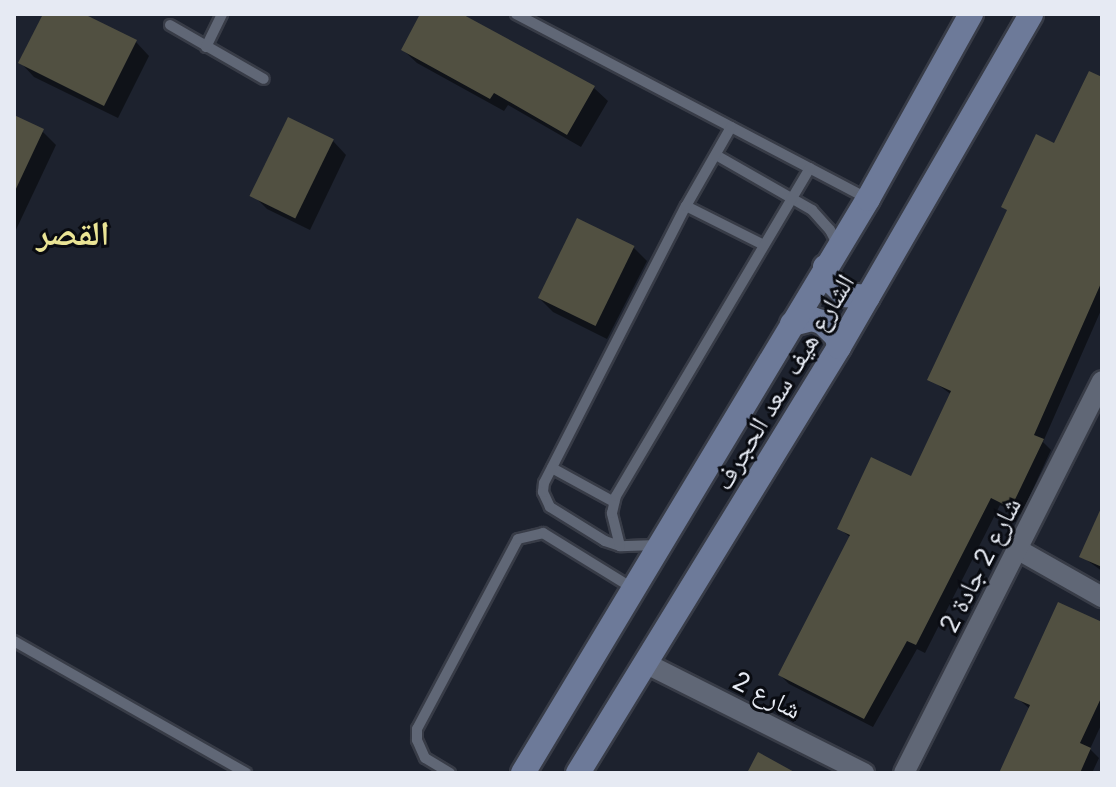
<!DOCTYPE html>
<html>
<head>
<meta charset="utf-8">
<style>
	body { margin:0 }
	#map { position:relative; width:1116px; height:787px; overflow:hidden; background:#1d222e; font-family:Inter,"Noto Naskh Arabic",sans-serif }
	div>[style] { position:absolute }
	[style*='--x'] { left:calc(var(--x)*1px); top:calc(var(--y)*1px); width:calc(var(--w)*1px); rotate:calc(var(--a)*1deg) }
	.shadow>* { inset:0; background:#0007 }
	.building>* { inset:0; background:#515041; transform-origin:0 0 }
	.roads { filter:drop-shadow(2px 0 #383c47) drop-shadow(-2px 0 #383c47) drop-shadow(0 2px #383c47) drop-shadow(0 -2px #383c47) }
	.lane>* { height:10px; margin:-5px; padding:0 5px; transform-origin:5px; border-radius:5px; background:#606776 }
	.street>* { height:20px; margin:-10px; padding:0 10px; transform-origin:10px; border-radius:10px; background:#606776 }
	.secondary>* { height:24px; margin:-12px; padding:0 12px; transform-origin:12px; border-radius:12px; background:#6d7a99 }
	span { translate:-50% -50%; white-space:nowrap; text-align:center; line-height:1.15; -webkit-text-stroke:6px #090b11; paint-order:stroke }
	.street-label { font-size:26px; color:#e6eaf3 }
	.district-label { font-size:34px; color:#eae495; font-weight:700 }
	.frame { position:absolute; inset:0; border:16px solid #e6eaf3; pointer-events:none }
</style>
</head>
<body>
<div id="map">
	<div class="shadow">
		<i style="clip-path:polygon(45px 14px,79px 14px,136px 42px,149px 56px,118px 118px,34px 77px,21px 63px)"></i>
		<i style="clip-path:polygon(423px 14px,458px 14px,594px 88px,608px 101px,581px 147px,508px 105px,504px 111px,417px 63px,403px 50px)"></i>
		<i style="clip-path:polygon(1102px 80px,1102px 308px,1043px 442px,1051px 450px,1021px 515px,1000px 505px,925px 653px,917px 649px,873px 727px,789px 684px,780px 675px,851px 538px,839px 528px,912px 479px,952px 395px,930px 379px,1055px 146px)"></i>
		<i style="clip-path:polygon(14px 118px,42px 131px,56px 145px,14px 234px)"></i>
		<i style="clip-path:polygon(333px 141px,346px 155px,310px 230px,267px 209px,253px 195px)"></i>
		<i style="clip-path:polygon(633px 247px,647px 261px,607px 339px,553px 312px,539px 298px)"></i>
		<i style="clip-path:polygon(1102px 511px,1102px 571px,1081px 556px)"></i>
		<i style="clip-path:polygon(1102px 624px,1102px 723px,1090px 749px,1099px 758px,1092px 773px,1001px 773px,1030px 709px,1016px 697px)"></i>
	</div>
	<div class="building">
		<i style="clip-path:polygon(43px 14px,84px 14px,137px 40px,104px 106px,18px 63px)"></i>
		<i style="clip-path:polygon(420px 14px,462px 14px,595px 86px,567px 135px,494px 93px,490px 99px,401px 50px)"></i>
		<i style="clip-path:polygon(1089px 71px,1102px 77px,1102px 281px,1034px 435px,1044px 439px,1011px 508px,991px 498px,916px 645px,907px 641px,864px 719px,778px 675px,850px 535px,837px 529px,871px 457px,911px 476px,951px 391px,927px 380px,1007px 210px,1001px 207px,1036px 134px,1054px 143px)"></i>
		<i style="clip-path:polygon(14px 115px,44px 129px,14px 193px)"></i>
		<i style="left:288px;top:117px;width:51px;height:88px;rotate:26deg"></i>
		<i style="left:577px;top:218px;width:64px;height:89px;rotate:26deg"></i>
		<i style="clip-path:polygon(1102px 506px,1102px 567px,1079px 557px)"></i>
		<i style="clip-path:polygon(1058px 602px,1102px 622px,1102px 696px,1080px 743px,1091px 748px,1080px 773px,999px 773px,1030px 705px,1014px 698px)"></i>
		<i style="clip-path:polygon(758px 752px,796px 773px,747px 773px)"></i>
	</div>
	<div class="roads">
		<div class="lane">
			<i style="--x:516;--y:14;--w:398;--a:27.7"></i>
			<i style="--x:170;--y:25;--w:108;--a:29.9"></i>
			<i style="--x:206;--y:47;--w:37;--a:-64"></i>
			<i style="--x:716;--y:155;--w:111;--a:29.8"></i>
			<i style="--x:812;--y:210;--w:27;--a:48"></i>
			<i style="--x:830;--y:230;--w:16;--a:63"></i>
			<i style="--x:686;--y:206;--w:87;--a:26.6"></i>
			<i style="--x:552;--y:468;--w:71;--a:28.7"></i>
			<i style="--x:657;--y:545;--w:37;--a:178"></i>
			<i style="--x:620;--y:546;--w:16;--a:-162"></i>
			<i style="--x:605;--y:541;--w:65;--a:-148.3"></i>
			<i style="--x:550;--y:507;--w:17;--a:-115"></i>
			<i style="--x:543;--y:492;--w:9;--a:-84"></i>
			<i style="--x:544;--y:483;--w:311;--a:-62.9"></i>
			<i style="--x:686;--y:206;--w:91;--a:-60.3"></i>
			<i style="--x:620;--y:546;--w:34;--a:-104"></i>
			<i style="--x:612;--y:513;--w:17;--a:-77"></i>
			<i style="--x:616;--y:496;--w:381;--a:-59.4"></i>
			<i style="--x:14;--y:641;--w:267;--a:29.6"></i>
			<i style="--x:450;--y:773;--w:29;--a:-149"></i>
			<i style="--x:425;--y:758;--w:20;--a:-114"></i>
			<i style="--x:417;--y:740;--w:11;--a:-90"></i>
			<i style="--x:417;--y:729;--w:215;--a:-62"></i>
			<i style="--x:518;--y:539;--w:26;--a:-13"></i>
			<i style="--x:543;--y:533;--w:107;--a:31.6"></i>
		</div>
		<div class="street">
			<i style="--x:1017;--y:549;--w:98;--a:29.5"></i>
			<i style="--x:647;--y:664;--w:243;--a:26.7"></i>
			<i style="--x:904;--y:773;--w:439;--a:-63.2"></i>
		</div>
		<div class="secondary">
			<i style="--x:825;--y:267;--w:13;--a:72"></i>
			<i style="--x:829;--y:279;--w:23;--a:45"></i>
			<i style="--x:845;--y:295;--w:23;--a:5"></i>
			<i style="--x:792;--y:324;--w:21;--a:-14"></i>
			<i style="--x:812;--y:319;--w:10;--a:17"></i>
			<i style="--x:822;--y:322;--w:21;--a:45"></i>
			<i style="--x:837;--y:337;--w:10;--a:79"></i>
			<i style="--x:523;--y:773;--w:670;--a:-58.99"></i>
			<i style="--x:868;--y:199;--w:212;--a:-60.9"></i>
			<i style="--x:578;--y:773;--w:500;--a:-58.5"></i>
			<i style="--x:839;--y:347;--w:384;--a:-60"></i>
		</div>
	</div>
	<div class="street-label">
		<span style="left:784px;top:382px;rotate:-59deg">الشارع هيف سعد الحجرف</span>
		<span style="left:980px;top:565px;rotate:-63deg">شارع 2 جادة 2</span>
		<span style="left:767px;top:695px;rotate:27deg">شارع 2</span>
	</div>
	<div class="district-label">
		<span style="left:73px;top:233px">القصر</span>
	</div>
	<div class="frame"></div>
</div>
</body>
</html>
